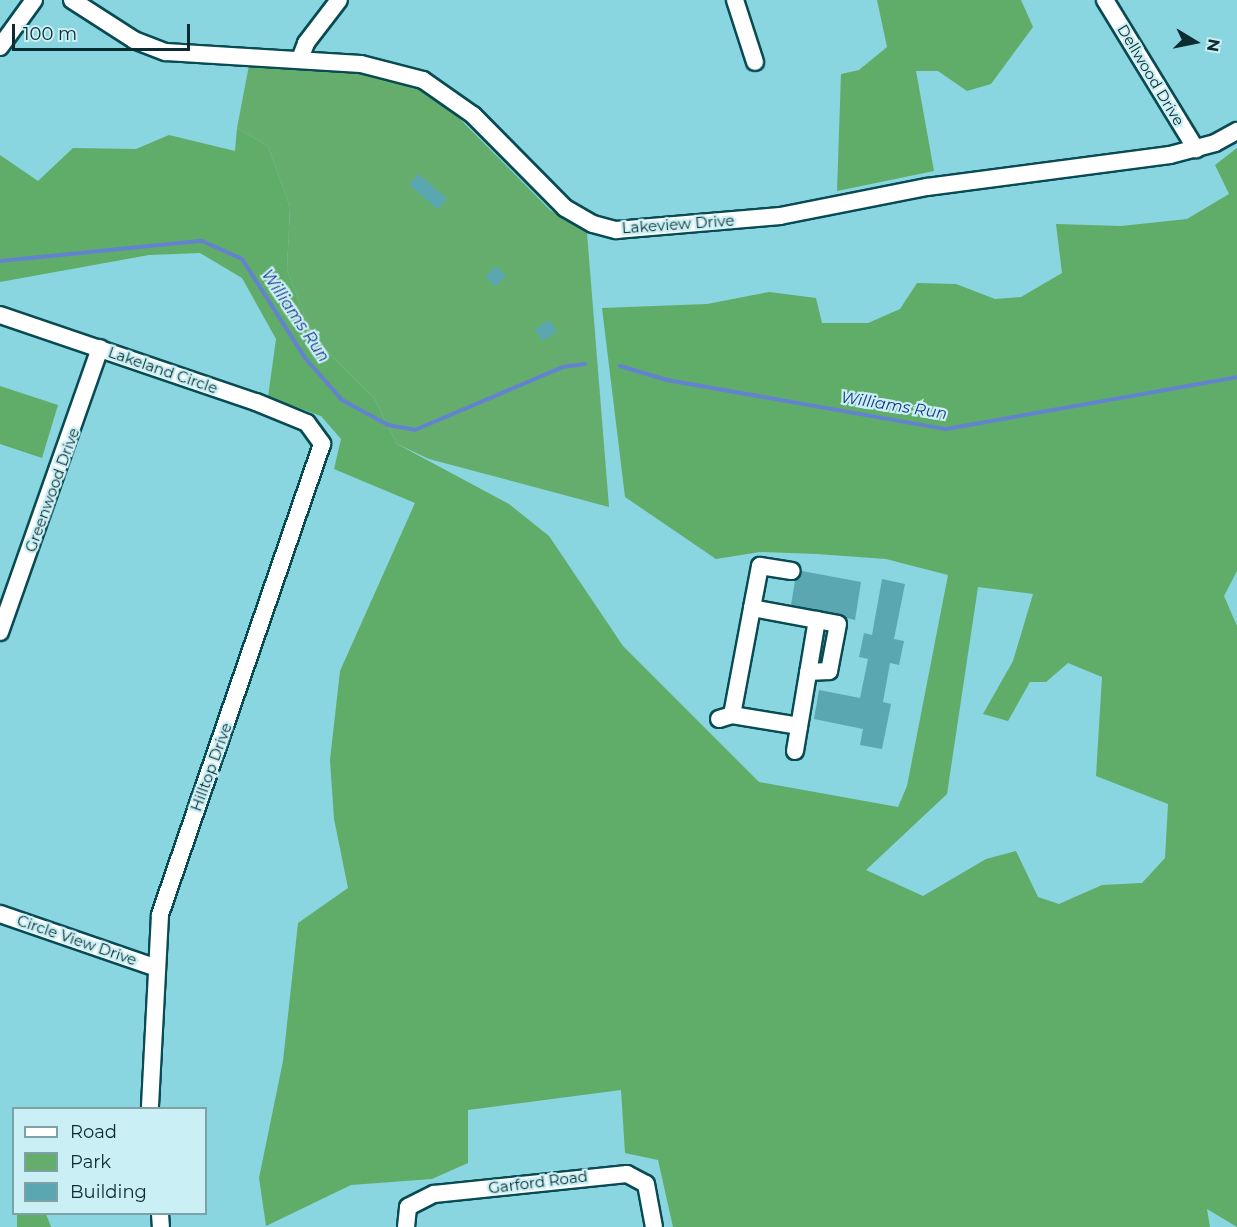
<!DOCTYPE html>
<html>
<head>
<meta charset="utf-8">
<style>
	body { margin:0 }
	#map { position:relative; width:1237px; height:1227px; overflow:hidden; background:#89d5e0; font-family:Montserrat,sans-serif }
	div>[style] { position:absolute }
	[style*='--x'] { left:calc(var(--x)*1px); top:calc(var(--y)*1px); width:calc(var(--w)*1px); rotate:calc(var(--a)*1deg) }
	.green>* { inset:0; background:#65ad6d }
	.forest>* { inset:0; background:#60ac69 }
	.stream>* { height:4px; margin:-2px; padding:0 2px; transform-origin:2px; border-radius:2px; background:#6382d0 }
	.building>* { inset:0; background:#5aa7b1; transform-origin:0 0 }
	.roads { filter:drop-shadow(2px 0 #084b52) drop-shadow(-2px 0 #084b52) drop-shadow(0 2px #084b52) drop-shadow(0 -2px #084b52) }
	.minor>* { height:16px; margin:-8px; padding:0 8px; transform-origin:8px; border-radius:8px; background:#fff }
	span { translate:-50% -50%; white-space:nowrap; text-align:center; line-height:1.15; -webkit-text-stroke:4.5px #caeff4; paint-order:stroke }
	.street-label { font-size:15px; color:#0b2c30 }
	.water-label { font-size:16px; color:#1b348f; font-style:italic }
	.legend { position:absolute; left:12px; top:1107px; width:195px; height:108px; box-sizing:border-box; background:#caeff4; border:2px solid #7ea1a6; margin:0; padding:8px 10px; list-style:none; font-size:18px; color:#0b2c30 }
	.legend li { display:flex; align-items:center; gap:12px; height:30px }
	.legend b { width:30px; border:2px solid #7ea1a6 }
	.north { position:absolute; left:1165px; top:12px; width:60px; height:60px; -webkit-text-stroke:4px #caeff4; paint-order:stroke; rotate:100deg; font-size:16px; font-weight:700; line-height:24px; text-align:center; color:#0b2c30 }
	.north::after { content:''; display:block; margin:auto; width:21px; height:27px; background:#0b2c30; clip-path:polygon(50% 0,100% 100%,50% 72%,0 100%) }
	.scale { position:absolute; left:12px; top:24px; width:178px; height:27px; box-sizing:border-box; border:3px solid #0b2c30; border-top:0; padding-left:8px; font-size:18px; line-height:21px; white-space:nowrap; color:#0b2c30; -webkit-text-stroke:4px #caeff4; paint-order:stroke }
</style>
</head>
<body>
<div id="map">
	<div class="green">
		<i style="clip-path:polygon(249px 65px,362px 74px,405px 82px,444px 103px,550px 210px,587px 233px,609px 507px,429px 459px,397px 444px,374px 398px,313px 337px,287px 270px,290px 207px,268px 146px,237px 128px)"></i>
	</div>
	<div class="forest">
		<i style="clip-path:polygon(877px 0,1021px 0,1033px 27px,991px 84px,967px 91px,938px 71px,916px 71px,934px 171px,837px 191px,841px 74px,859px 70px,887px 47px)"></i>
		<i style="clip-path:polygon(evenodd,237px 128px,268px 146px,290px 207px,287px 270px,313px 337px,374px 398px,397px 444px,509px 504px,549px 536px,623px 646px,759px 782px,898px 807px,907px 786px,948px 575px,886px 559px,817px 554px,760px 552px,716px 559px,625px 497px,602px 308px,707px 304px,769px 292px,816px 298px,822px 323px,868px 323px,900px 309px,917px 283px,956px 284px,995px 299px,1021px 297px,1062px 273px,1056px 224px,1121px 226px,1187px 219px,1229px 194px,1215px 165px,1237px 148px,1237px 571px,1224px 596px,1237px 626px,1237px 1227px,1207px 1209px,1210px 1227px,673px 1227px,658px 1160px,625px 1153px,621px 1090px,468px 1110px,468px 1163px,432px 1179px,351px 1185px,266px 1226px,259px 1178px,283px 1061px,298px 923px,348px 888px,334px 819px,330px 760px,340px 671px,415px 503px,334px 469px,341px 439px,321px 416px,268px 397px,276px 339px,242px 278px,200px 253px,149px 255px,0 282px,0 155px,38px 181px,73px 148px,136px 149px,169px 135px,235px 151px,237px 128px,978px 587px,1033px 594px,1013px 661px,983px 714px,1008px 721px,1030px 682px,1046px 682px,1068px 663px,1102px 677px,1096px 776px,1168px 804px,1165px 858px,1142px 883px,1102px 885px,1059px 904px,1038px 897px,1016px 851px,986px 859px,923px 896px,866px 870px,947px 794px,978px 587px)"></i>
		<i style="clip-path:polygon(0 386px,58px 405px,42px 458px,0 444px)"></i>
		<i style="clip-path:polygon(17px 1214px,46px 1214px,51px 1227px,17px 1227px)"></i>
	</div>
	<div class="stream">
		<i style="--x:0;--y:261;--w:203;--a:-5.7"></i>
		<i style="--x:202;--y:241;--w:44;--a:24.2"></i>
		<i style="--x:242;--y:259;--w:117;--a:57.5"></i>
		<i style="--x:305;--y:358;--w:56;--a:48.6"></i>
		<i style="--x:342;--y:400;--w:52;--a:28.5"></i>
		<i style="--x:388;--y:425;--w:27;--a:10"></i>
		<i style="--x:415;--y:430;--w:161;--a:-23.1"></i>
		<i style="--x:563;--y:367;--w:22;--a:-8"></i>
		<i style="--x:620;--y:366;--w:49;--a:16.6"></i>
		<i style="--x:667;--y:380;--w:283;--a:10"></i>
		<i style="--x:946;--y:429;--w:296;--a:-10.1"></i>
	</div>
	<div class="building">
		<i style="left:418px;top:174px;width:38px;height:14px;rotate:40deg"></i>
		<i style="left:496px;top:266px;width:14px;height:15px;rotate:45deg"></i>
		<i style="left:549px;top:320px;width:14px;height:17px;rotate:56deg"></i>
		<i style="clip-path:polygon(802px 571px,861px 582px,855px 620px,791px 605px,795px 581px)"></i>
		<i style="clip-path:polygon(882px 579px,905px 584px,894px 639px,904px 641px,899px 665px,890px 663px,883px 702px,891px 704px,882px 749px,860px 745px,863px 729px,814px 719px,819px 690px,860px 698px,868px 659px,859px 657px,864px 633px,872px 635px)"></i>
	</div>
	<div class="roads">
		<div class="minor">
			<i style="--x:72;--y:0;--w:74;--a:32.8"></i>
			<i style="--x:134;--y:40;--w:34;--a:21"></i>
			<i style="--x:166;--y:52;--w:195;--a:3.5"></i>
			<i style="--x:361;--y:64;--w:64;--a:14.5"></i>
			<i style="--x:423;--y:80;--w:61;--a:35"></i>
			<i style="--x:473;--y:115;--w:131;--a:45.3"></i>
			<i style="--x:565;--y:208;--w:32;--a:30"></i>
			<i style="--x:593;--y:224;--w:24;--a:15"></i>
			<i style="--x:616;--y:230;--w:165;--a:-4.9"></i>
			<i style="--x:780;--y:216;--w:150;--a:-11.2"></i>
			<i style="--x:927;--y:187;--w:245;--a:-7.5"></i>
			<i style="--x:1170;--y:155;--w:47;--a:-14.9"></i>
			<i style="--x:1215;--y:143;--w:25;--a:-29"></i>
			<i style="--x:735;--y:0;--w:65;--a:72.1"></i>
			<i style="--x:1105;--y:0;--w:175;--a:58.6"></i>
			<i style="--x:0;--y:47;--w:58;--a:-54.1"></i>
			<i style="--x:300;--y:59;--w:17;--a:-69"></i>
			<i style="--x:306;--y:43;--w:54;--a:-52.5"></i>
			<i style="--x:0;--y:315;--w:270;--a:18.8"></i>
			<i style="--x:256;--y:402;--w:55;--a:22.4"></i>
			<i style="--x:307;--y:423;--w:26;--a:54"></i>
			<i style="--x:322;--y:444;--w:498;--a:109"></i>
			<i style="--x:160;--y:915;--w:193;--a:93"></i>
			<i style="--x:752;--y:608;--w:43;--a:-79.2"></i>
			<i style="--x:760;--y:566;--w:32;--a:9"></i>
			<i style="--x:0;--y:632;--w:301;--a:-70.6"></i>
			<i style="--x:732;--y:715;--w:68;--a:9.3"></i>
			<i style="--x:719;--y:719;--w:14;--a:-17"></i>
			<i style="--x:732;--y:715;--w:109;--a:-79.4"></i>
			<i style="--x:752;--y:608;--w:87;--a:10.5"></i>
			<i style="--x:838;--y:624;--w:48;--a:100.8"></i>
			<i style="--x:829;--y:671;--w:21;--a:177"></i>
			<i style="--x:795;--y:751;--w:133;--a:-80.5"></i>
			<i style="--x:0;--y:914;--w:163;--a:19"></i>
			<i style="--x:160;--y:1214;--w:13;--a:86"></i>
			<i style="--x:406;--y:1227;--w:20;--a:-84"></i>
			<i style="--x:408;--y:1207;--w:29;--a:-27"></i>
			<i style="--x:434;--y:1194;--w:194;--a:-5.9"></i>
			<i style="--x:627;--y:1174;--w:21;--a:28"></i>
			<i style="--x:646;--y:1184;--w:44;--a:79.5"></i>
		</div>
	</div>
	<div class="street-label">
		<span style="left:1151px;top:75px;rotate:59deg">Dellwood Drive</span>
		<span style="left:678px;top:224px;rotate:-4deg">Lakeview Drive</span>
		<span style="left:163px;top:370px;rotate:19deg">Lakeland Circle</span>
		<span style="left:52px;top:490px;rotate:-70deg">Greenwood Drive</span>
		<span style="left:211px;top:767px;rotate:-70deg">Hilltop Drive</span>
		<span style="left:77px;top:940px;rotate:19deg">Circle View Drive</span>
		<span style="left:538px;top:1182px;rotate:-7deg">Garford Road</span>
	</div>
	<div class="water-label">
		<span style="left:295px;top:316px;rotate:56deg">Williams Run</span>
		<span style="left:894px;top:406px;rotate:9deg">Williams Run</span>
	</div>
	<ul class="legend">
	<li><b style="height:8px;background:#fff"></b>Road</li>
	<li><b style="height:16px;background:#65ad6d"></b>Park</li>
	<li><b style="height:16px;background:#5aa7b1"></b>Building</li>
	</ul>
	<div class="north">N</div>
	<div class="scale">100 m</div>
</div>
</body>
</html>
